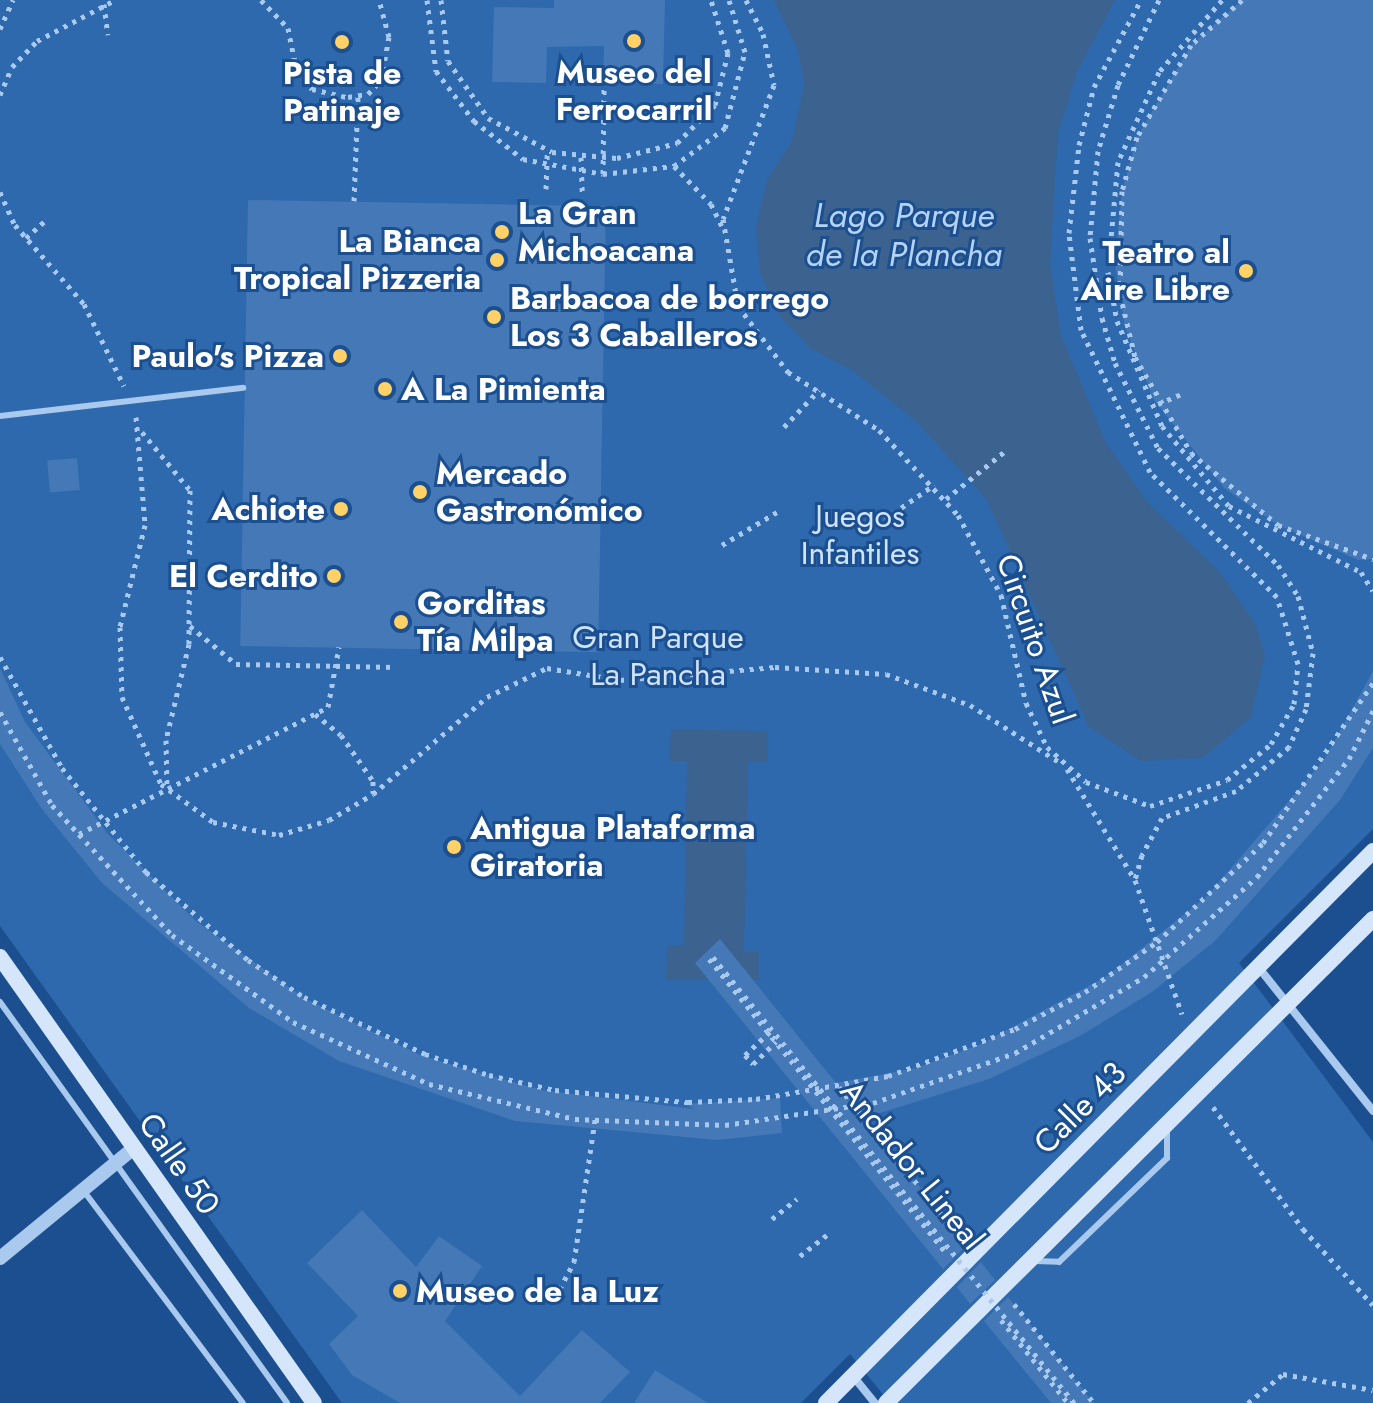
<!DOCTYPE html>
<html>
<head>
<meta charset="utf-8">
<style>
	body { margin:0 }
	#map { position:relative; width:1373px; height:1403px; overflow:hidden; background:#1b4f8f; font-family:Jost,sans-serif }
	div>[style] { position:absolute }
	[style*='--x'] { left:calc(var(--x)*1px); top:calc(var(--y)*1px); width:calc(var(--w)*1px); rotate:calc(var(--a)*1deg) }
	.green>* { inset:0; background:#2e69ad }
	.water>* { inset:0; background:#3c6290 }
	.building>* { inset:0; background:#4478b7; transform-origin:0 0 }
	.path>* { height:5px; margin-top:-2.5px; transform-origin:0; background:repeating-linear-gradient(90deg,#a9c9ee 0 4px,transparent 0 10px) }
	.service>* { height:6px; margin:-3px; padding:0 3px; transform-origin:3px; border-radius:3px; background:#a9c9ee }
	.minor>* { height:8px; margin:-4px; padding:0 4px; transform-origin:4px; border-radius:4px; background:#a9c9ee }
	.tertiary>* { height:14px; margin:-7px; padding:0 7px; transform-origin:7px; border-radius:7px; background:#a9c9ee }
	.secondary>* { height:16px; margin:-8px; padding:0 8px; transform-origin:8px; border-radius:8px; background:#d6e6fa }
	.path-bridge>* { height:5px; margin-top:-2.5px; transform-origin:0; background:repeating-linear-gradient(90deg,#a9c9ee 0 4px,transparent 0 10px) }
	.dots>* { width:22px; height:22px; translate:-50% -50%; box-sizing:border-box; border:4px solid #1b4f8f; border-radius:50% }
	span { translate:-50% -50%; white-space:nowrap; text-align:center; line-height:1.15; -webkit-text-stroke:6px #1b4f8f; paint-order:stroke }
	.poi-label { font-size:32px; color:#fff; font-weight:700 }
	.left { translate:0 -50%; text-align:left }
	.right { translate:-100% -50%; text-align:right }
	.park-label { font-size:32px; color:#cfe3fa }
	.street-label { font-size:32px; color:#fff }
	.water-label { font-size:34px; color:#b5d3f5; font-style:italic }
</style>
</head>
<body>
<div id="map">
	<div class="green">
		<i style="clip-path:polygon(0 0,1373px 0,1373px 829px,1239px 963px,1373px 1142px,1373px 1403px,890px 1403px,850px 1354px,801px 1403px,342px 1403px,0 926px)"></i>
	</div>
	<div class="water">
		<i style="clip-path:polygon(774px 0,1115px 0,1077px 72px,1058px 133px,1050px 263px,1061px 335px,1106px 443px,1148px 503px,1219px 571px,1255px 623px,1265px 655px,1251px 717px,1203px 758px,1141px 761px,1089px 727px,987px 500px,916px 421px,852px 370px,811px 349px,779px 315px,760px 273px,756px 226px,767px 180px,792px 141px,804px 84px,798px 50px)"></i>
		<i style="clip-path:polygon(671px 729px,768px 731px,768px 762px,748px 762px,744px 952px,759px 952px,759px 980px,666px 979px,667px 946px,684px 945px,687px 761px,670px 761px)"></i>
	</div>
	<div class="building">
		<i style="clip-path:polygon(554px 0,665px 0,663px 84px,603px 83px,604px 46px,547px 47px,546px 83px,492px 82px,494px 7px,554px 8px)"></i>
		<i style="clip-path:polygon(1242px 0,1373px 0,1373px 559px,1358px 560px,1278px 525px,1224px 488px,1154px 400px,1125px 327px,1115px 264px,1122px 191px,1137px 137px,1191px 45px)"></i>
		<i style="left:248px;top:200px;width:358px;height:446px;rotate:1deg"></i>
		<i style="left:77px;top:458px;width:32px;height:30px;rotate:85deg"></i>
		<i style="clip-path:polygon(0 668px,25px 722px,108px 834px,196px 921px,306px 999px,422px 1056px,541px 1090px,694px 1109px,686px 1104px,780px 1098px,782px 1133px,718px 1140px,515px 1121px,339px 1061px,249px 1008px,102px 883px,42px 809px,0 744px)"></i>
		<i style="clip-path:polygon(1373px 671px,1373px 748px,1340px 800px,1216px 940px,1152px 992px,1080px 1036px,989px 1079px,864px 1118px,967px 1245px,943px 1269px,695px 963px,720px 939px,836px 1083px,916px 1068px,981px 1044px,1107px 976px,1207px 896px,1324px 760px)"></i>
		<i style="clip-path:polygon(362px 1210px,416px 1267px,439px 1236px,482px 1266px,445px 1321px,520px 1396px,582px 1330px,630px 1372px,600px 1403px,400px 1403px,352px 1375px,329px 1344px,358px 1316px,307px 1263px)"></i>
		<i style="clip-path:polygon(981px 1262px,995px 1280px,970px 1304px,957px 1287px)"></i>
		<i style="clip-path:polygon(1008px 1297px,1094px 1403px,1051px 1403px,984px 1321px)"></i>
		<i style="clip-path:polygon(655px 1370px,708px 1403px,634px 1403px)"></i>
	</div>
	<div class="path">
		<i style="--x:261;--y:0;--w:39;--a:46"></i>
		<i style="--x:288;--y:28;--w:46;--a:78.7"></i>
		<i style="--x:297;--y:73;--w:22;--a:47"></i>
		<i style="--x:312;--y:89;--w:37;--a:13"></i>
		<i style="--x:348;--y:97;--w:20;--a:-9"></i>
		<i style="--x:368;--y:94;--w:19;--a:-47"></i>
		<i style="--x:381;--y:80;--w:44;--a:-79.5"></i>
		<i style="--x:389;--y:37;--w:38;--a:-105"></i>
		<i style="--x:427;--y:0;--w:72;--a:82.8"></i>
		<i style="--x:436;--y:71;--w:63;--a:52.8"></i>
		<i style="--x:474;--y:121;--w:62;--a:37.8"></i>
		<i style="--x:523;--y:159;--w:81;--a:10.6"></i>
		<i style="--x:603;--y:174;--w:71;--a:-6.4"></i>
		<i style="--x:674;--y:166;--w:64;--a:-36.7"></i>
		<i style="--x:725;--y:128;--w:79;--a:-75.3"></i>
		<i style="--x:745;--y:52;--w:54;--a:-107.1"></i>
		<i style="--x:441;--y:0;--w:61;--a:83.5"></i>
		<i style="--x:448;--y:61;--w:70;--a:54.9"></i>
		<i style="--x:488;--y:118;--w:72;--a:28"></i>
		<i style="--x:552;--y:152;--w:65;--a:5.3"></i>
		<i style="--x:617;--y:158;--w:62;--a:-14"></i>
		<i style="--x:677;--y:143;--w:54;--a:-45"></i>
		<i style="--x:715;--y:105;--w:54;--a:-76"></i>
		<i style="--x:728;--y:53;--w:56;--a:-107.8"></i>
		<i style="--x:746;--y:0;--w:38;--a:63"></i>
		<i style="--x:763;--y:34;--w:52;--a:77.8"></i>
		<i style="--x:774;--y:85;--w:143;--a:110.8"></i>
		<i style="--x:723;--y:219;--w:88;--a:80.2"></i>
		<i style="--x:738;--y:306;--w:83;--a:52.9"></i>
		<i style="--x:788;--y:372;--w:108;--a:32.5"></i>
		<i style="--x:879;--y:430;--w:116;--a:47.1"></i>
		<i style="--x:958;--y:515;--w:91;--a:61.7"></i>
		<i style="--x:1001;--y:595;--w:111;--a:77"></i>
		<i style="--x:1026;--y:703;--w:49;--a:64.5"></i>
		<i style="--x:1047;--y:747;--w:52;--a:41.9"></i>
		<i style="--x:1086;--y:782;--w:68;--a:20.6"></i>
		<i style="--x:1150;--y:806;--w:81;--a:-18.7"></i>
		<i style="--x:1227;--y:780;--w:57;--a:-39.3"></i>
		<i style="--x:1271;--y:744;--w:46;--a:-60.1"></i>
		<i style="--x:1294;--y:704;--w:40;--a:-84.3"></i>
		<i style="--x:1298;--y:664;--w:70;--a:-107.4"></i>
		<i style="--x:1277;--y:597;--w:178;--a:-135.5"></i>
		<i style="--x:1150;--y:472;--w:158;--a:-115.9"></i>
		<i style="--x:1081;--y:330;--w:98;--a:-97.1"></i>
		<i style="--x:1069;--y:233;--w:89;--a:-83.5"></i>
		<i style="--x:1079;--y:145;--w:60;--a:-75.5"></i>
		<i style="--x:1094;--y:87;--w:99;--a:-61.6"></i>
		<i style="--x:1159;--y:0;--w:94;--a:115.8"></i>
		<i style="--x:1118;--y:85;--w:69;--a:106.9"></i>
		<i style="--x:1098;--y:151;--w:87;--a:95.3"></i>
		<i style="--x:1090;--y:238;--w:81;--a:81.5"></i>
		<i style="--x:1102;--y:318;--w:47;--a:73.9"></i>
		<i style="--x:1115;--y:363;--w:95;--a:63.2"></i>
		<i style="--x:1158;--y:448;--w:168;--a:44.3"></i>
		<i style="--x:1278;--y:565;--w:37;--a:57"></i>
		<i style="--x:1298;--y:596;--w:59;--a:75.3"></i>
		<i style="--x:1313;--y:653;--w:56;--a:97.1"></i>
		<i style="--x:1306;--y:709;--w:42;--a:114.1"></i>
		<i style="--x:1289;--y:747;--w:69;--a:140.3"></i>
		<i style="--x:1236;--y:791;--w:79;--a:160"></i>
		<i style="--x:1162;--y:818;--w:42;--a:118.4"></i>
		<i style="--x:1142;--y:855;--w:26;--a:106"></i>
		<i style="--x:1135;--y:880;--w:142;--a:70.7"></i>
		<i style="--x:1222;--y:0;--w:96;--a:131.2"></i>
		<i style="--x:1159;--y:72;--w:99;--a:114.5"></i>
		<i style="--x:1118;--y:162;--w:110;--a:95.2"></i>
		<i style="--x:1108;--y:272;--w:50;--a:79.6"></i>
		<i style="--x:1117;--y:321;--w:114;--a:66.8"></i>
		<i style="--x:1162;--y:426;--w:104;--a:50.1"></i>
		<i style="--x:1229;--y:506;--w:148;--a:26.6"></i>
		<i style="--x:1361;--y:572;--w:22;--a:58"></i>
		<i style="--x:1242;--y:0;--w:68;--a:138.6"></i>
		<i style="--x:1191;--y:45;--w:107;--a:120.4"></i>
		<i style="--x:1137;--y:137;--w:56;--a:105.5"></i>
		<i style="--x:1122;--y:191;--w:103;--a:91.1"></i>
		<i style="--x:1120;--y:294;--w:65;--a:76.6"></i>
		<i style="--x:1135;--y:357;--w:111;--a:59.7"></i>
		<i style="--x:1191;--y:453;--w:113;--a:39.6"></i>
		<i style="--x:1278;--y:525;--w:101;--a:19.7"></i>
		<i style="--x:104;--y:4;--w:31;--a:83"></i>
		<i style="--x:0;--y:29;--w:32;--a:-66"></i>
		<i style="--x:0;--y:95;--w:30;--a:-67"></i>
		<i style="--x:12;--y:67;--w:36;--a:-46"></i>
		<i style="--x:37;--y:41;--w:88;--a:-27.7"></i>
		<i style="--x:581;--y:157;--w:35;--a:88"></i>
		<i style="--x:674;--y:166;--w:53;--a:45.8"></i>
		<i style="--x:711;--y:204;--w:25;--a:64"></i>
		<i style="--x:603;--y:174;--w:87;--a:-89.3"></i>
		<i style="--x:546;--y:189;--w:38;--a:-88"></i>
		<i style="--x:0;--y:192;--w:36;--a:66"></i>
		<i style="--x:15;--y:225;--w:105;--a:48.9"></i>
		<i style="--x:84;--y:304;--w:91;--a:64"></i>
		<i style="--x:354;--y:201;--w:106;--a:-87.8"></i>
		<i style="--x:26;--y:238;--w:27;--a:-42"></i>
		<i style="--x:1158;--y:404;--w:28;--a:-23"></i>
		<i style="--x:136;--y:417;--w:108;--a:85.2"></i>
		<i style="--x:145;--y:525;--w:105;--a:103.8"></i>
		<i style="--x:120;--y:627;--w:70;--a:88.4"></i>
		<i style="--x:122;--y:697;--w:95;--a:65.9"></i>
		<i style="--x:161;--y:784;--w:64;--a:36.2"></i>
		<i style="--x:213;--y:822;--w:67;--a:11.1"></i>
		<i style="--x:279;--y:835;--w:52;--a:-16.7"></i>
		<i style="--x:329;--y:820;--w:51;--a:-30.6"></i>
		<i style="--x:373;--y:794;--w:150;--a:-40.4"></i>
		<i style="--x:487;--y:697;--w:67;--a:-25.8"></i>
		<i style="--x:547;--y:668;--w:74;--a:9.3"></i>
		<i style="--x:620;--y:680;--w:156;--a:-4.8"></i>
		<i style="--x:775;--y:667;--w:111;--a:3.6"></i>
		<i style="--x:886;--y:674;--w:90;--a:20.3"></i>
		<i style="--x:970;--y:705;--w:106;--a:32.6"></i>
		<i style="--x:784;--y:427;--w:51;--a:-46.6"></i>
		<i style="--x:142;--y:432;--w:75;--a:50.4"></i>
		<i style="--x:190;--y:490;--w:154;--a:90.4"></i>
		<i style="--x:189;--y:644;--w:99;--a:103.5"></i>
		<i style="--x:166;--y:740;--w:48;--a:88.8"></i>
		<i style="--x:946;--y:499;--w:75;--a:-39"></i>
		<i style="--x:885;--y:519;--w:60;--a:-34.8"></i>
		<i style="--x:722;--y:545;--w:64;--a:-31"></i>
		<i style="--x:190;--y:626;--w:60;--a:39.6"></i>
		<i style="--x:236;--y:664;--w:159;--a:1.1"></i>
		<i style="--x:0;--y:657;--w:127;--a:60.8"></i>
		<i style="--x:62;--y:768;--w:134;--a:51.1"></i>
		<i style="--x:146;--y:872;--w:135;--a:40.8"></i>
		<i style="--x:248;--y:960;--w:67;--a:33.5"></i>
		<i style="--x:304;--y:997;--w:134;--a:25.2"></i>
		<i style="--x:425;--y:1054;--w:67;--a:18.2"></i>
		<i style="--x:489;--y:1075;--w:68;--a:12.8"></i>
		<i style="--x:555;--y:1090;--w:134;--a:5.2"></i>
		<i style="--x:688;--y:1102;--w:68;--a:-2.5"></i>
		<i style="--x:756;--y:1099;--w:134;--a:-9.9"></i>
		<i style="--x:888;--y:1076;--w:135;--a:-20.3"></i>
		<i style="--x:1015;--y:1029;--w:79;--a:-27.9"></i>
		<i style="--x:1085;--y:992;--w:88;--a:-34.8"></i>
		<i style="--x:1157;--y:942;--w:145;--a:-43"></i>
		<i style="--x:1263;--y:843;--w:194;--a:-55.5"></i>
		<i style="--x:0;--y:712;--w:107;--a:60.8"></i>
		<i style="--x:52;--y:805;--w:177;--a:47.3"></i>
		<i style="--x:172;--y:935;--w:149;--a:35.7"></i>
		<i style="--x:293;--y:1022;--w:149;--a:24.5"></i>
		<i style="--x:429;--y:1084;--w:150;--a:13.5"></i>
		<i style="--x:575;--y:1119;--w:150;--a:2.3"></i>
		<i style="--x:725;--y:1125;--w:150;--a:-8.5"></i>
		<i style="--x:873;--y:1103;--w:151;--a:-19.4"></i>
		<i style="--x:1015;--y:1053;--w:150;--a:-30.5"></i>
		<i style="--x:1144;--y:977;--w:151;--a:-41.5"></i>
		<i style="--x:1257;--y:877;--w:150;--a:-52.1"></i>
		<i style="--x:1349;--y:759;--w:54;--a:-63.4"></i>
		<i style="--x:315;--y:714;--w:33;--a:39"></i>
		<i style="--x:341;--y:735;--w:56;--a:55.2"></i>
		<i style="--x:373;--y:781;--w:12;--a:90"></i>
		<i style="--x:1067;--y:769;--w:130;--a:58.5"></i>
		<i style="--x:79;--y:834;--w:280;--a:-27"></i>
		<i style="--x:328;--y:707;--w:61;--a:-79.6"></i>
		<i style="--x:709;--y:959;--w:375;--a:51.1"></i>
		<i style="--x:745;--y:1055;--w:12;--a:48"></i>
		<i style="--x:753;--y:1064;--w:32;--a:-44"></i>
		<i style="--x:839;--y:1087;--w:193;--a:51.1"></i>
		<i style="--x:1213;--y:1107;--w:152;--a:53.6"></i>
		<i style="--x:1303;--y:1229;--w:103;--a:47.4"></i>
		<i style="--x:772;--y:1219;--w:32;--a:-39"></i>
		<i style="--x:800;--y:1256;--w:34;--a:-38"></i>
		<i style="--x:555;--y:1298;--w:41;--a:-62.2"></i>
		<i style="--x:574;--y:1262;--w:144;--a:-81.6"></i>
		<i style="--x:1014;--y:1304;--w:127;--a:51.1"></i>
		<i style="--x:1001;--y:1320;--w:107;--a:51.1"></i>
		<i style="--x:1248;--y:1403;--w:45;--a:-39.6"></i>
		<i style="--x:1283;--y:1374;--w:91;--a:10.1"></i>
	</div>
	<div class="service">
		<i style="--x:0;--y:416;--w:245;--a:-6.6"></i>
		<i style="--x:0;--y:1002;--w:493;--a:54.4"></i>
		<i style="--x:83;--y:1190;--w:266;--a:53.1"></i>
		<i style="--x:1034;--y:1261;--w:25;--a:2"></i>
		<i style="--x:1059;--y:1262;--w:150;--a:-43.9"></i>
		<i style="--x:1167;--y:1158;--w:30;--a:-90"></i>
	</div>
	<div class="minor">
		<i style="--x:1259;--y:968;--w:183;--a:51.4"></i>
		<i style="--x:853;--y:1376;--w:35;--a:51"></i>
	</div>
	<div class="tertiary">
		<i style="--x:0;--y:1258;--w:173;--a:-39.4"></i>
	</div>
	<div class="secondary">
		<i style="--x:0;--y:957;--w:545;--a:54.85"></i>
		<i style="--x:826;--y:1403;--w:777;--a:-45.26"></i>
		<i style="--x:886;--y:1403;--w:687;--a:-44.82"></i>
	</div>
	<div class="path-bridge">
		<i style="--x:713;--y:957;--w:574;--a:51.01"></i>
		<i style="--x:745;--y:1055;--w:37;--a:-43"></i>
	</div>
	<div class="dots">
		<i style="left:634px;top:41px;background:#ffd166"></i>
		<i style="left:342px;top:42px;background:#ffd166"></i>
		<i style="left:502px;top:232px;background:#ffd166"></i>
		<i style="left:497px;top:260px;background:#ffd166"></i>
		<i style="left:1246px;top:271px;background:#ffd166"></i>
		<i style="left:494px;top:317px;background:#ffd166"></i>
		<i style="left:340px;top:356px;background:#ffd166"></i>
		<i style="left:385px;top:389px;background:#ffd166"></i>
		<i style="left:420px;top:492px;background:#ffd166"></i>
		<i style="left:341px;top:509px;background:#ffd166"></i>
		<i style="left:334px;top:576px;background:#ffd166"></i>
		<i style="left:401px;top:622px;background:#ffd166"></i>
		<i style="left:454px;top:847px;background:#ffd166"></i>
		<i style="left:400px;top:1291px;background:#ffd166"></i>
	</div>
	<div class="poi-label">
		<span style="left:634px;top:91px">Museo del<br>Ferrocarril</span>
		<span style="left:342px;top:92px">Pista de<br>Patinaje</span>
		<span class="left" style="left:518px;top:232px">La Gran<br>Michoacana</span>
		<span class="right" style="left:481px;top:260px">La Bianca<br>Tropical Pizzeria</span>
		<span class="right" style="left:1230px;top:271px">Teatro al<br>Aire Libre</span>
		<span class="left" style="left:510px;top:317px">Barbacoa de borrego<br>Los 3 Caballeros</span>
		<span class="right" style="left:324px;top:356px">Paulo's Pizza</span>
		<span class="left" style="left:401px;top:389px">A La Pimienta</span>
		<span class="left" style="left:436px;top:492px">Mercado<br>Gastronómico</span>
		<span class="right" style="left:325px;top:509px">Achiote</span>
		<span class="right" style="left:318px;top:576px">El Cerdito</span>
		<span class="left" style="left:417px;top:622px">Gorditas<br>Tía Milpa</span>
		<span class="left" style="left:470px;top:847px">Antigua Plataforma<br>Giratoria</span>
		<span class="left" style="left:416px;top:1291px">Museo de la Luz</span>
	</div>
	<div class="park-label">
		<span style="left:860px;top:535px">Juegos<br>Infantiles</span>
		<span style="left:658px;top:656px">Gran Parque<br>La Pancha</span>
	</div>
	<div class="street-label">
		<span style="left:1035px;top:639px;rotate:71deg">Circuito Azul</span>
		<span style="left:1080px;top:1108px;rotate:-45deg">Calle 43</span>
		<span style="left:179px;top:1164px;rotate:55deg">Calle 50</span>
		<span style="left:912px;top:1165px;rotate:51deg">Andador Lineal</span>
	</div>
	<div class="water-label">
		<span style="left:904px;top:235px">Lago Parque<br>de la Plancha</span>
	</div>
</div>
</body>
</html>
